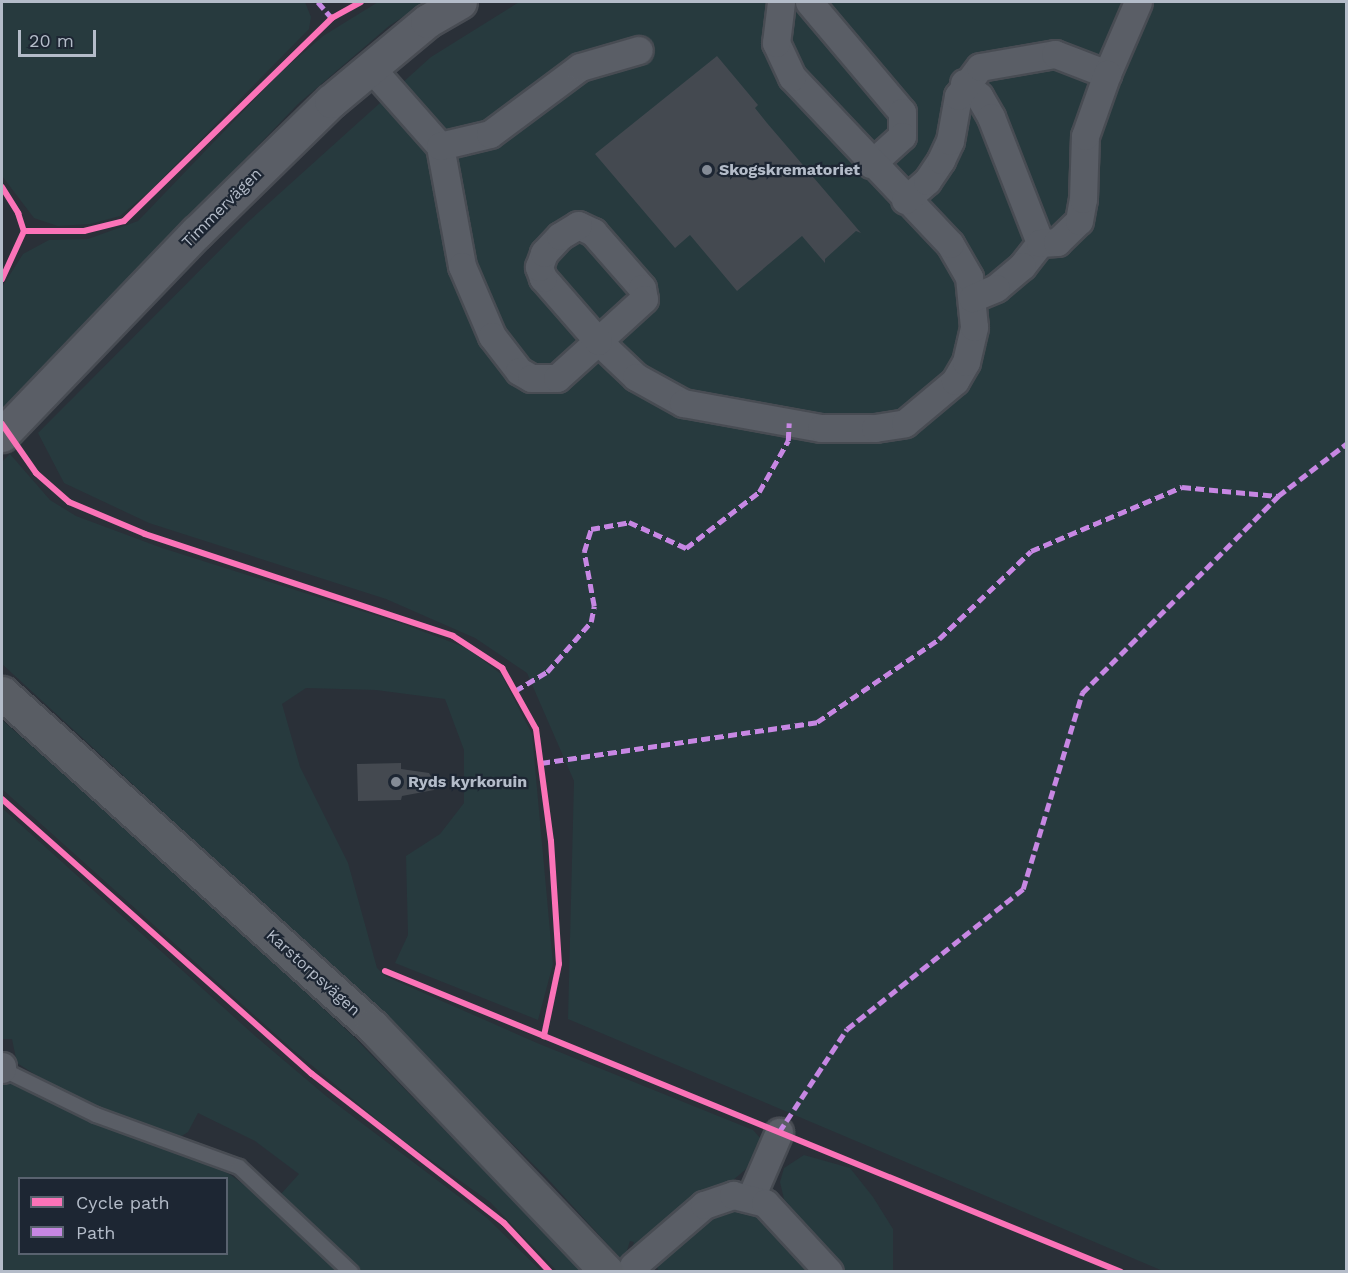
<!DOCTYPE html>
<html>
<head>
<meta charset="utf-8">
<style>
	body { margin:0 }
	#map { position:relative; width:1348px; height:1273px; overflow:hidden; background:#2a3038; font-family:"Work Sans",sans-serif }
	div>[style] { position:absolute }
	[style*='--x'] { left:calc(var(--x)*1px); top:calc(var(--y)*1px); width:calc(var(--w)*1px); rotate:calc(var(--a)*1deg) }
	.green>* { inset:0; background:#273a3e }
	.building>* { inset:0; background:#444950 }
	.roads { filter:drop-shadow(2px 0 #484c53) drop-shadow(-2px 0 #484c53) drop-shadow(0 2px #484c53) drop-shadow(0 -2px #484c53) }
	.service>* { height:14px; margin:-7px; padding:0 7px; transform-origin:7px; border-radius:7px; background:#5a5e66 }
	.minor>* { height:27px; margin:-13.5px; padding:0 13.5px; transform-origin:13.5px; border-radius:13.5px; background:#5a5e66 }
	.tertiary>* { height:33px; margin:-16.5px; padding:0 16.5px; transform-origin:16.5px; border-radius:16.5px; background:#5a5e66 }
	.secondary>* { height:33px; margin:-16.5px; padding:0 16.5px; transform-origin:16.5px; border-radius:16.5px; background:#595d64 }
	.quiet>* { height:4.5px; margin-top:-2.25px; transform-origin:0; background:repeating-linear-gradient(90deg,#c787e3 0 9px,transparent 0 13.5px) }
	.cycleway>* { height:6px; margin:-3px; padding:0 3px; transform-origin:3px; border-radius:3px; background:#fb73b8 }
	.dots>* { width:16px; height:16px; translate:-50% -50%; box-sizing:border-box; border:3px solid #1d2633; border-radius:50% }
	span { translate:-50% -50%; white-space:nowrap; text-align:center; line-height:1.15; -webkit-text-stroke:4.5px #1d2633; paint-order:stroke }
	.poi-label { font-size:16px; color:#b4bcc9; font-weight:700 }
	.left { translate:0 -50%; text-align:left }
	.street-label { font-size:16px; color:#b4bcc9 }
	.frame { position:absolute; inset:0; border:3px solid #b4bcc9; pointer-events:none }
	.legend { position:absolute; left:18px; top:1177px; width:210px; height:78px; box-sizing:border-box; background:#1d2633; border:2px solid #59626f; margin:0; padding:8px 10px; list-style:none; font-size:18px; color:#b4bcc9 }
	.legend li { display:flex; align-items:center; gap:12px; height:30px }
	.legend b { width:30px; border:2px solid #59626f }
	.scale { position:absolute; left:18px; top:30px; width:78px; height:27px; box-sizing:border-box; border:3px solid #b4bcc9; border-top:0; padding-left:8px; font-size:18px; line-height:21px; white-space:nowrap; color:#b4bcc9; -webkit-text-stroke:4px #1d2633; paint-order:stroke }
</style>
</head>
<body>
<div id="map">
	<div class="green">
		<i style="clip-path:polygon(2px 2px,305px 2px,311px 17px,309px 29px,151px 190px,120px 216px,90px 224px,58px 226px,34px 218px,2px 176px)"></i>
		<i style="clip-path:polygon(378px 2px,426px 2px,389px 26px,298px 104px,2px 411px,2px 287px,23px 254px,49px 240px,88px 239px,138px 221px,282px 71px,323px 36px)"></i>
		<i style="clip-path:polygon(519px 2px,1346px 2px,1346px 1271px,1163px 1271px,568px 1019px,574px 781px,527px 673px,475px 638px,386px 599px,149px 523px,64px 483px,38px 433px,248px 222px,431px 57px)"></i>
		<i style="clip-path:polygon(10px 454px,50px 500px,76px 516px,162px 548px,403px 624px,467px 648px,501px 674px,532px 734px,553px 964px,538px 1020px,395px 963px,408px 935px,406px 856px,440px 834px,464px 803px,464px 750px,445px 699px,376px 690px,306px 688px,282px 704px,300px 767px,348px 863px,377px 968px,385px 976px,537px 1043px,753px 1130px,762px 1140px,752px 1164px,732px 1181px,708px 1192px,629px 1257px,634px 1242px,630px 1241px,625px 1257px,632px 1271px,546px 1177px,366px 999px,2px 664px,2px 462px)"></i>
		<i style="clip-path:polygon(2px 720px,160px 857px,354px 1037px,582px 1271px,557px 1271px,490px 1202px,397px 1136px,292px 1049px,2px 789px)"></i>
		<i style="clip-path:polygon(2px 808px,254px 1035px,326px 1096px,487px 1218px,541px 1271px,357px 1271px,280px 1195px,299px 1174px,255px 1141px,198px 1113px,188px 1132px,180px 1137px,131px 1123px,64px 1093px,17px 1063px,12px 1039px,2px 1039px)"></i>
		<i style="clip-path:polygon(evenodd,2px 1078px,77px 1115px,178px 1150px,229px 1174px,270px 1203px,336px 1271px,2px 1271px,2px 1078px,20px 1178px,226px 1178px,226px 1254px,20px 1254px,20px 1178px)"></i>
		<i style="clip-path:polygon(804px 1155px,850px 1168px,873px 1197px,893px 1229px,893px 1271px,844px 1271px,784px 1199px,780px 1182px,784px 1168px)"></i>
		<i style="clip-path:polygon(726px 1202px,757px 1212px,815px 1271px,659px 1272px,657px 1267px,645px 1268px)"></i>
	</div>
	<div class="building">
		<i style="clip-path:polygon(717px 56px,758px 105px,755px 108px,767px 123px,861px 233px,856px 231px,825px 259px,825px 263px,802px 236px,737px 291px,690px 235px,675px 248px,595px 154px)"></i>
		<i style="clip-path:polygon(401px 763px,401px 769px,429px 773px,436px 785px,434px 790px,402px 796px,401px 800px,358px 801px,357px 764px)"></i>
	</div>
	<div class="roads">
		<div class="service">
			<i style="--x:2;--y:1069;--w:105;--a:26.1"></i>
			<i style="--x:96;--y:1115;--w:152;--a:20"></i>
			<i style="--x:239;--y:1167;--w:154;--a:43.2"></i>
		</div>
		<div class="minor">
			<i style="--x:809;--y:2;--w:144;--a:49.8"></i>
			<i style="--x:902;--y:112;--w:24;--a:90"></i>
			<i style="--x:902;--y:136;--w:42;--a:137.9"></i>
			<i style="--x:371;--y:68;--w:104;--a:48.5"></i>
			<i style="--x:440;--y:146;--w:122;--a:79.6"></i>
			<i style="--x:462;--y:266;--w:76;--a:66.8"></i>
			<i style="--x:492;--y:336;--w:44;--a:52.4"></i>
			<i style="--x:519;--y:371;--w:14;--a:30"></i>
			<i style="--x:531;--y:378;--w:26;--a:0"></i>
			<i style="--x:557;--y:378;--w:55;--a:-42.1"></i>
			<i style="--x:598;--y:341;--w:52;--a:43.5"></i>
			<i style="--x:636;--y:377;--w:54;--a:29"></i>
			<i style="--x:683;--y:403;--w:140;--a:10.3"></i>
			<i style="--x:821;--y:428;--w:54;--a:0"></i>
			<i style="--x:875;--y:428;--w:30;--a:-9"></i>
			<i style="--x:905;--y:423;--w:65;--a:-40"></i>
			<i style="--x:955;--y:381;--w:22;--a:-60"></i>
			<i style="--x:966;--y:362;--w:36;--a:-77"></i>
			<i style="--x:974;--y:327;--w:50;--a:-95.7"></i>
			<i style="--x:969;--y:277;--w:38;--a:-120"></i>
			<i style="--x:950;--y:244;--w:230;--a:-133.4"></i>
			<i style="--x:792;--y:77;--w:38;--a:-115"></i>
			<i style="--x:776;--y:43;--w:41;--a:-83"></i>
			<i style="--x:964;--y:83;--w:20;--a:41"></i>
			<i style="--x:979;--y:96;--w:24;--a:60"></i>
			<i style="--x:991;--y:117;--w:135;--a:68.7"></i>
			<i style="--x:1040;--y:243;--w:29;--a:128"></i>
			<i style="--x:1022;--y:266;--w:34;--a:140"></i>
			<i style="--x:996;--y:288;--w:26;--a:157"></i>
			<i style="--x:440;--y:146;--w:51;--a:-13.5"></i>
			<i style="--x:490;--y:134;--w:112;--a:-36.7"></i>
			<i style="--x:580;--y:67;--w:61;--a:-16.1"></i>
			<i style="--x:905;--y:200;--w:29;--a:-41"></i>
			<i style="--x:927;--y:181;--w:25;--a:-56"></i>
			<i style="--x:941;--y:160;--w:21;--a:-65"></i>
			<i style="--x:950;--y:141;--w:46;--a:-79.9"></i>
			<i style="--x:958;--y:96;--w:36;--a:-53"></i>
			<i style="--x:980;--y:67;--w:76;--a:-9.8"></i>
			<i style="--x:1055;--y:54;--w:56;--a:21"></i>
			<i style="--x:1107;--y:74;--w:78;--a:-66.7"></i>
			<i style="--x:578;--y:225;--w:17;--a:25"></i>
			<i style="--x:593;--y:232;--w:74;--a:48.8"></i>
			<i style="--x:642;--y:288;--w:11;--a:80"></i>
			<i style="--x:644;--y:299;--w:62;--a:137.6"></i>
			<i style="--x:598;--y:341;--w:84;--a:-131.1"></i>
			<i style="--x:543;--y:278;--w:12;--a:-110"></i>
			<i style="--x:539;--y:267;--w:15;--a:-70"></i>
			<i style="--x:544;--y:253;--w:23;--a:-47"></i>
			<i style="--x:560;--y:236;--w:21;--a:-31"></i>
			<i style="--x:1040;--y:243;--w:17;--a:-3"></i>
			<i style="--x:1057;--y:242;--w:30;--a:-44"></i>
			<i style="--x:1079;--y:221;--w:22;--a:-80"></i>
			<i style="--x:1083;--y:199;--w:63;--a:-88.2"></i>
			<i style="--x:1085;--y:136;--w:66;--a:-70.5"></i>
			<i style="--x:2;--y:1066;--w:3;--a:90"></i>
			<i style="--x:751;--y:1197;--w:71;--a:-66.7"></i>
			<i style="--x:633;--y:1266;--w:94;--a:-40.7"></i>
			<i style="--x:704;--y:1205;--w:31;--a:-19"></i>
			<i style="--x:733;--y:1195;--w:33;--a:14"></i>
			<i style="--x:765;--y:1203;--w:94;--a:47.2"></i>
		</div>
		<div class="tertiary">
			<i style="--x:2;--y:435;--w:281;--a:-46.2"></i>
			<i style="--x:197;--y:232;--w:187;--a:-44.4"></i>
			<i style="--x:331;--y:101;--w:125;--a:-39.8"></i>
			<i style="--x:427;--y:21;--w:38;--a:-30"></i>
		</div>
		<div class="secondary">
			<i style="--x:2;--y:693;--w:498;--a:42"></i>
			<i style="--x:372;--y:1026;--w:340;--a:46.3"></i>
		</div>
	</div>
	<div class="quiet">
		<i style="--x:318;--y:2;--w:21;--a:49"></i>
		<i style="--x:515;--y:691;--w:37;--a:-31"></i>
		<i style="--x:547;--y:672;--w:67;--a:-48.7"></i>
		<i style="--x:591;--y:622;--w:16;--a:-79"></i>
		<i style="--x:594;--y:606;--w:55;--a:-100.5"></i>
		<i style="--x:584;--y:552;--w:24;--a:-73"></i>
		<i style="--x:591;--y:529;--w:39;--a:-10"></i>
		<i style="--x:629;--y:522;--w:63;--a:24.5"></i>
		<i style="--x:686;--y:548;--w:92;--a:-37.5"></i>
		<i style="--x:759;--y:492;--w:59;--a:-60.4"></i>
		<i style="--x:788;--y:441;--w:18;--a:-87"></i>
		<i style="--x:541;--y:763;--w:279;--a:-8.4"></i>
		<i style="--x:817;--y:722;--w:148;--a:-34.2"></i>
		<i style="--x:939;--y:639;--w:127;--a:-43.7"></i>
		<i style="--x:1031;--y:551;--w:164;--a:-23"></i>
		<i style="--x:1182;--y:487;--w:96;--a:5.4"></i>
		<i style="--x:779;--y:1132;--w:123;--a:-56.6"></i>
		<i style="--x:847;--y:1029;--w:225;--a:-38.5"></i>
		<i style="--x:1023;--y:889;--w:205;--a:-73.2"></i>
		<i style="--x:1082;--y:693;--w:278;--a:-45.1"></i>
		<i style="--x:1278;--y:496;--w:86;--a:-37.4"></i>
	</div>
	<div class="cycleway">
		<i style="--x:2;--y:187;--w:31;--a:58"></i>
		<i style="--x:18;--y:213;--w:19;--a:72"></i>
		<i style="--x:24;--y:231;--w:53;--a:114.6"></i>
		<i style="--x:24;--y:231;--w:60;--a:0"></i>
		<i style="--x:84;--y:231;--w:41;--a:-14"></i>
		<i style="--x:124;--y:221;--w:291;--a:-44.3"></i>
		<i style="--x:332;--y:18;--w:33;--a:-29"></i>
		<i style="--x:2;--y:424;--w:60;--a:55.2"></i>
		<i style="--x:36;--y:473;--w:44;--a:41.3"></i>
		<i style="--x:69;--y:502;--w:82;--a:22.8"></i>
		<i style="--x:145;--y:534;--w:324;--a:18.3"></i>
		<i style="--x:453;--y:636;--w:59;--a:33.1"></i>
		<i style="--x:502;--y:668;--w:70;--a:60.9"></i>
		<i style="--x:536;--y:729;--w:113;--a:82.4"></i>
		<i style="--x:551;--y:841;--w:123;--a:86.3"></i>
		<i style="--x:559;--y:964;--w:74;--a:101.8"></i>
		<i style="--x:2;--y:799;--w:414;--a:41.6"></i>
		<i style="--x:312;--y:1074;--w:243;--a:37.8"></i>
		<i style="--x:504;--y:1223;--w:67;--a:46.8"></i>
		<i style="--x:385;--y:971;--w:795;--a:22.24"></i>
	</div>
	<div class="dots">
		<i style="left:707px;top:170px;background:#848b96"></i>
		<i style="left:396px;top:782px;background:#848b96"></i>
	</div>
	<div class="poi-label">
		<span class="left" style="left:719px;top:170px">Skogskrematoriet</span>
		<span class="left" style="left:408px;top:782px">Ryds kyrkoruin</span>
	</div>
	<div class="street-label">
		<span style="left:222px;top:208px;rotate:-45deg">Timmervägen</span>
		<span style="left:313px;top:973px;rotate:42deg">Karstorpsvägen</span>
	</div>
	<div class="frame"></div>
	<ul class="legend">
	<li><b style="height:8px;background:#fb73b8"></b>Cycle path</li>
	<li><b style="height:8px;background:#c787e3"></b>Path</li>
	</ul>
	<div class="scale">20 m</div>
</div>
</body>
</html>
